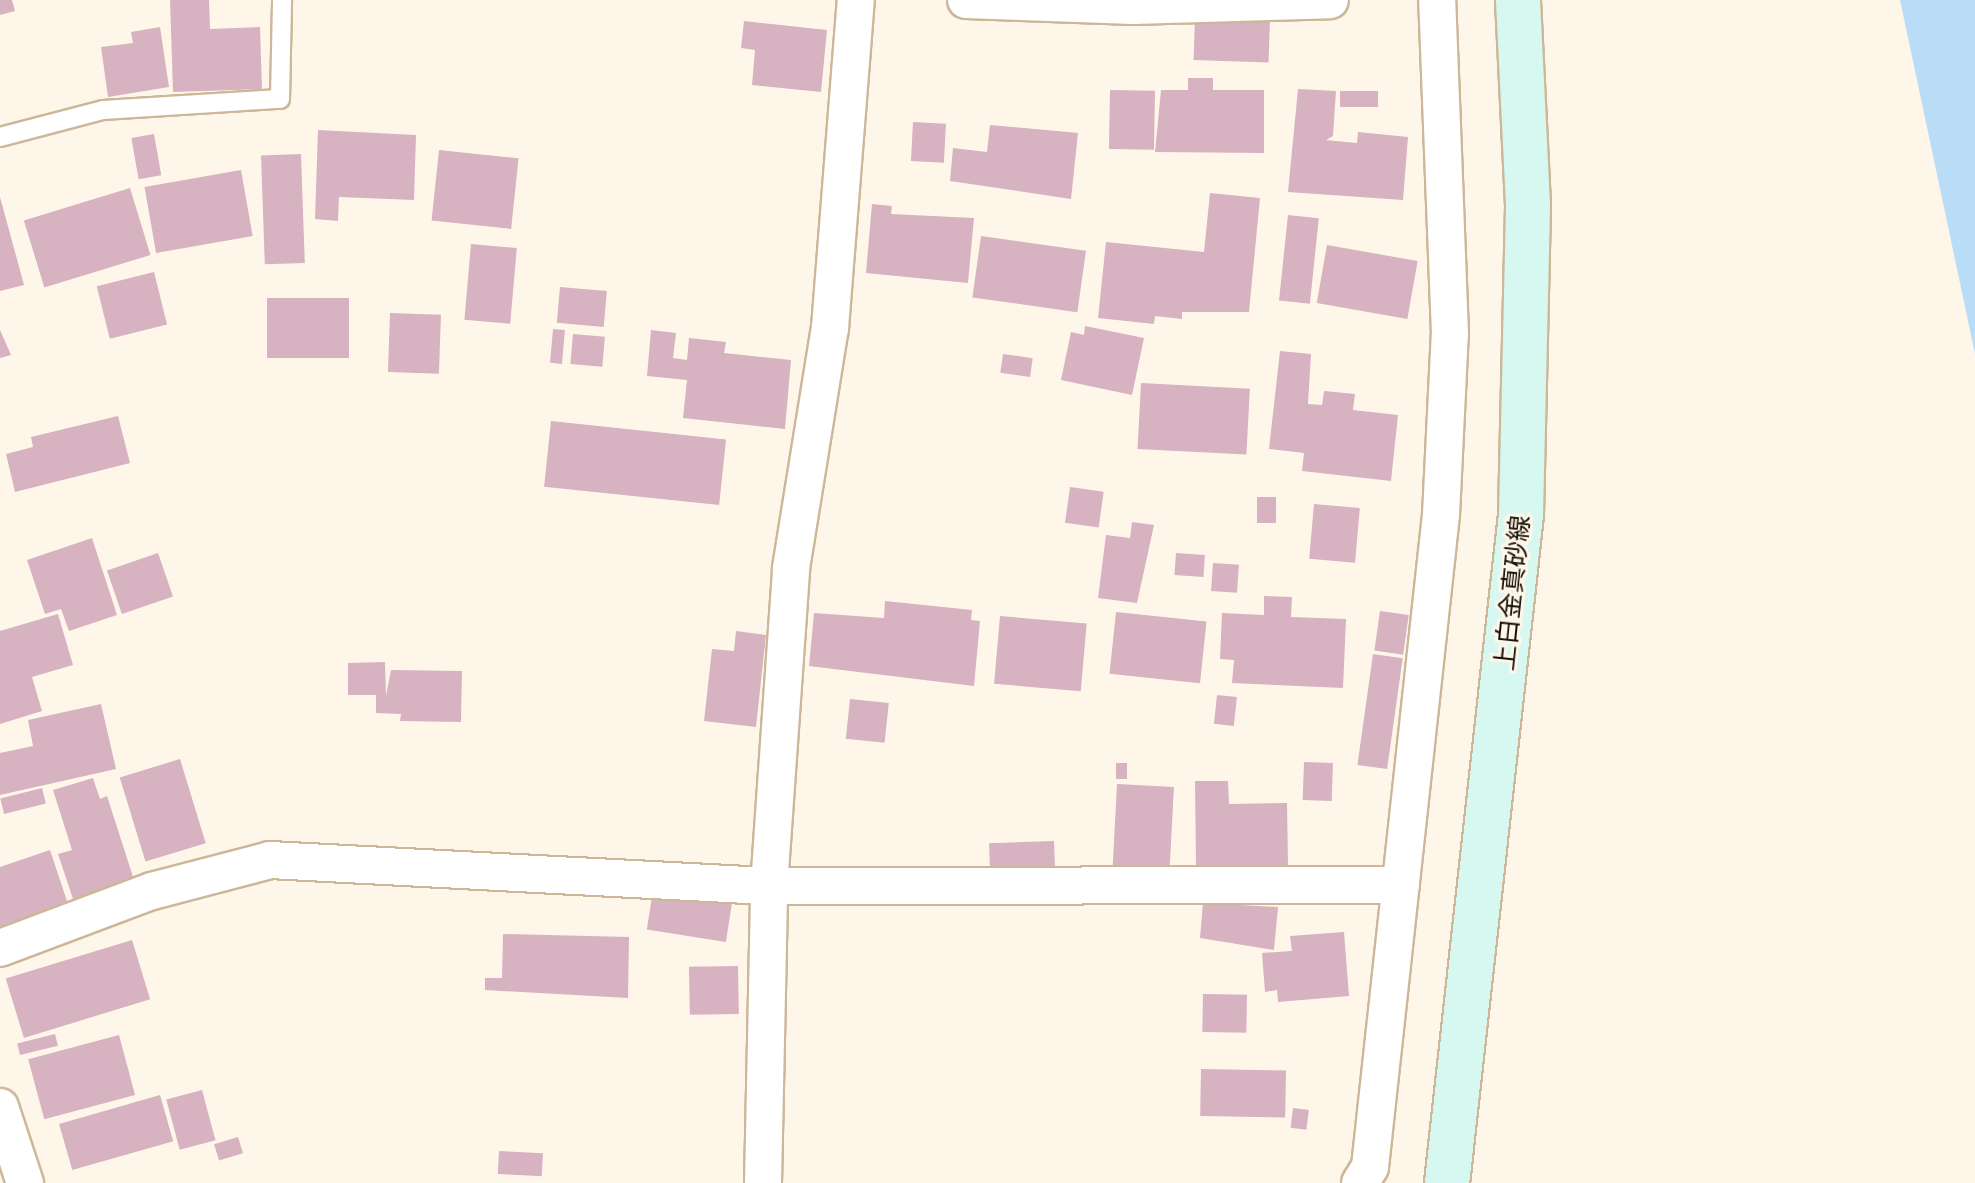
<!DOCTYPE html>
<html>
<head>
<meta charset="utf-8">
<style>
	body { margin:0 }
	#map { position:relative; width:1975px; height:1183px; overflow:hidden; background:#fff6ea; font-family:"Roboto Condensed","Noto Sans JP",sans-serif }
	div>[style] { position:absolute }
	[style*='--x'] { left:calc(var(--x)*1px); top:calc(var(--y)*1px); width:calc(var(--w)*1px); rotate:calc(var(--a)*1deg) }
	.water>* { inset:0; background:#baddf7 }
	.building>* { inset:0; background:#d7b2c1; transform-origin:0 0 }
	.roads { filter:drop-shadow(2px 0 #cdb799) drop-shadow(-2px 0 #cdb799) drop-shadow(0 2px #cdb799) drop-shadow(0 -2px #cdb799) }
	.lane>* { height:18px; margin:-9px; padding:0 9px; transform-origin:9px; border-radius:9px; background:#fff }
	.street>* { height:36px; margin:-18px; padding:0 18px; transform-origin:18px; border-radius:18px; background:#fff }
	.secondary>* { height:44px; margin:-22px; padding:0 22px; transform-origin:22px; border-radius:22px; background:#d6f8f1 }
	span { translate:-50% -50%; white-space:nowrap; text-align:center; line-height:1.15; -webkit-text-stroke:6px #fff6ea; paint-order:stroke }
	.street-label { font-size:26px; color:#160f05 }
</style>
</head>
<body>
<div id="map">
	<div class="water">
		<i style="clip-path:polygon(1900px 0,1975px 0,1975px 354px)"></i>
	</div>
	<div class="building">
		<i style="clip-path:polygon(0 0,12px 0,15px 11px,0 15px)"></i>
		<i style="clip-path:polygon(170px 0,209px 0,210px 29px,260px 27px,262px 89px,173px 92px)"></i>
		<i style="left:1195px;top:18px;width:75px;height:42px;rotate:2deg"></i>
		<i style="clip-path:polygon(744px 21px,827px 30px,821px 92px,752px 85px,755px 50px,741px 48px)"></i>
		<i style="clip-path:polygon(160px 27px,169px 87px,108px 97px,101px 47px,133px 43px,131px 32px)"></i>
		<i style="clip-path:polygon(1188px 78px,1213px 78px,1213px 90px,1264px 90px,1264px 153px,1155px 152px,1161px 90px,1188px 90px)"></i>
		<i style="clip-path:polygon(1298px 89px,1336px 91px,1333px 136px,1326px 140px,1357px 143px,1358px 132px,1408px 137px,1403px 200px,1288px 192px)"></i>
		<i style="left:1110px;top:90px;width:45px;height:59px;rotate:1deg"></i>
		<i style="left:1378px;top:91px;width:16px;height:38px;rotate:90deg"></i>
		<i style="left:913px;top:122px;width:33px;height:39px;rotate:3deg"></i>
		<i style="clip-path:polygon(990px 125px,1078px 133px,1071px 199px,950px 181px,953px 148px,987px 152px)"></i>
		<i style="clip-path:polygon(318px 130px,416px 135px,414px 200px,339px 197px,338px 221px,315px 219px)"></i>
		<i style="left:154px;top:134px;width:42px;height:23px;rotate:80deg"></i>
		<i style="left:439px;top:150px;width:80px;height:71px;rotate:6deg"></i>
		<i style="left:301px;top:154px;width:109px;height:40px;rotate:88deg"></i>
		<i style="left:241px;top:170px;width:67px;height:98px;rotate:80deg"></i>
		<i style="left:130px;top:188px;width:70px;height:111px;rotate:73deg"></i>
		<i style="clip-path:polygon(1210px 193px,1260px 198px,1249px 312px,1182px 312px,1182px 319px,1155px 316px,1154px 324px,1098px 318px,1106px 242px,1204px 252px)"></i>
		<i style="clip-path:polygon(0 197px,24px 285px,0 291px)"></i>
		<i style="clip-path:polygon(872px 204px,892px 206px,891px 214px,974px 218px,968px 283px,866px 273px)"></i>
		<i style="left:1288px;top:215px;width:31px;height:86px;rotate:6deg"></i>
		<i style="left:981px;top:236px;width:106px;height:62px;rotate:8deg"></i>
		<i style="left:471px;top:244px;width:46px;height:76px;rotate:5deg"></i>
		<i style="left:1327px;top:245px;width:92px;height:59px;rotate:10deg"></i>
		<i style="left:154px;top:272px;width:54px;height:59px;rotate:76deg"></i>
		<i style="left:560px;top:287px;width:47px;height:36px;rotate:5deg"></i>
		<i style="left:267px;top:298px;width:82px;height:60px"></i>
		<i style="left:390px;top:313px;width:51px;height:59px;rotate:2deg"></i>
		<i style="clip-path:polygon(1085px 326px,1144px 338px,1132px 395px,1061px 380px,1071px 332px,1084px 335px)"></i>
		<i style="left:553px;top:329px;width:12px;height:34px;rotate:5deg"></i>
		<i style="clip-path:polygon(0 330px,11px 355px,0 358px)"></i>
		<i style="clip-path:polygon(651px 330px,676px 333px,673px 358px,687px 360px,689px 338px,726px 342px,724px 353px,791px 360px,785px 429px,683px 418px,687px 380px,647px 376px)"></i>
		<i style="left:573px;top:334px;width:32px;height:30px;rotate:5deg"></i>
		<i style="clip-path:polygon(1280px 351px,1311px 354px,1308px 404px,1322px 405px,1324px 391px,1355px 394px,1353px 410px,1398px 415px,1391px 481px,1302px 471px,1304px 453px,1269px 449px)"></i>
		<i style="left:1003px;top:354px;width:30px;height:19px;rotate:8deg"></i>
		<i style="left:1141px;top:383px;width:109px;height:66px;rotate:3deg"></i>
		<i style="clip-path:polygon(118px 416px,130px 463px,15px 492px,6px 454px,33px 447px,31px 437px)"></i>
		<i style="left:551px;top:421px;width:176px;height:66px;rotate:6deg"></i>
		<i style="left:1070px;top:487px;width:34px;height:36px;rotate:8deg"></i>
		<i style="left:1257px;top:497px;width:19px;height:26px"></i>
		<i style="left:1314px;top:504px;width:46px;height:55px;rotate:5deg"></i>
		<i style="clip-path:polygon(1132px 522px,1154px 525px,1137px 603px,1098px 598px,1106px 535px,1130px 538px)"></i>
		<i style="clip-path:polygon(92px 538px,117px 615px,69px 631px,61px 609px,45px 614px,27px 560px)"></i>
		<i style="left:158px;top:553px;width:46px;height:54px;rotate:71deg"></i>
		<i style="left:1176px;top:553px;width:29px;height:22px;rotate:4deg"></i>
		<i style="left:1213px;top:563px;width:26px;height:28px;rotate:4deg"></i>
		<i style="clip-path:polygon(1264px 596px,1292px 597px,1291px 617px,1346px 619px,1343px 688px,1232px 683px,1234px 660px,1220px 659px,1222px 613px,1264px 615px)"></i>
		<i style="clip-path:polygon(885px 601px,972px 610px,971px 620px,980px 621px,974px 686px,809px 666px,814px 613px,884px 618px)"></i>
		<i style="left:1380px;top:611px;width:29px;height:40px;rotate:8deg"></i>
		<i style="left:1116px;top:612px;width:91px;height:62px;rotate:6deg"></i>
		<i style="clip-path:polygon(58px 614px,73px 665px,32px 677px,42px 711px,0 724px,0 631px)"></i>
		<i style="left:1000px;top:616px;width:87px;height:68px;rotate:5deg"></i>
		<i style="clip-path:polygon(736px 631px,766px 635px,756px 727px,704px 721px,712px 649px,734px 651px)"></i>
		<i style="left:1373px;top:654px;width:30px;height:112px;rotate:8deg"></i>
		<i style="clip-path:polygon(385px 662px,386px 696px,391px 670px,462px 671px,461px 722px,400px 721px,401px 714px,376px 713px,376px 695px,348px 695px,348px 663px)"></i>
		<i style="left:1217px;top:695px;width:20px;height:29px;rotate:6deg"></i>
		<i style="left:850px;top:699px;width:39px;height:40px;rotate:6deg"></i>
		<i style="clip-path:polygon(101px 704px,116px 769px,0 795px,0 753px,33px 746px,28px 720px)"></i>
		<i style="left:180px;top:759px;width:88px;height:63px;rotate:73deg"></i>
		<i style="left:1304px;top:762px;width:29px;height:38px;rotate:2deg"></i>
		<i style="left:1116px;top:763px;width:11px;height:16px"></i>
		<i style="clip-path:polygon(93px 778px,100px 799px,107px 796px,136px 886px,75px 905px,58px 854px,72px 850px,53px 790px)"></i>
		<i style="clip-path:polygon(1195px 781px,1228px 781px,1229px 804px,1287px 803px,1288px 866px,1196px 867px)"></i>
		<i style="left:1117px;top:784px;width:57px;height:94px;rotate:3deg"></i>
		<i style="left:42px;top:788px;width:16px;height:43px;rotate:76deg"></i>
		<i style="left:1054px;top:841px;width:32px;height:65px;rotate:88deg"></i>
		<i style="clip-path:polygon(50px 850px,70px 910px,0 935px,0 867px)"></i>
		<i style="left:654px;top:884px;width:80px;height:46px;rotate:9deg"></i>
		<i style="clip-path:polygon(1203px 903px,1278px 907px,1274px 950px,1200px 938px)"></i>
		<i style="clip-path:polygon(1344px 932px,1349px 996px,1278px 1002px,1277px 990px,1265px 992px,1262px 953px,1292px 951px,1290px 936px)"></i>
		<i style="clip-path:polygon(503px 934px,629px 937px,628px 998px,485px 990px,485px 978px,502px 978px)"></i>
		<i style="left:132px;top:940px;width:62px;height:132px;rotate:73deg"></i>
		<i style="left:738px;top:966px;width:48px;height:49px;rotate:89deg"></i>
		<i style="left:1203px;top:994px;width:44px;height:38px;rotate:1deg"></i>
		<i style="left:55px;top:1034px;width:12px;height:39px;rotate:76deg"></i>
		<i style="left:119px;top:1035px;width:62px;height:94px;rotate:75deg"></i>
		<i style="left:1201px;top:1069px;width:85px;height:47px;rotate:1deg"></i>
		<i style="left:202px;top:1090px;width:52px;height:37px;rotate:75deg"></i>
		<i style="left:160px;top:1095px;width:48px;height:105px;rotate:74deg"></i>
		<i style="left:1293px;top:1108px;width:16px;height:20px;rotate:7deg"></i>
		<i style="left:238px;top:1137px;width:17px;height:25px;rotate:73deg"></i>
		<i style="left:499px;top:1151px;width:44px;height:23px;rotate:3deg"></i>
	</div>
	<div class="roads">
		<div class="lane">
			<i style="--x:0;--y:137;--w:106;--a:-14.7"></i>
			<i style="--x:103;--y:110;--w:177;--a:-3.6"></i>
			<i style="--x:280;--y:99;--w:99;--a:-88.8"></i>
		</div>
		<div class="street">
			<i style="--x:966;--y:0;--w:167;--a:2.1"></i>
			<i style="--x:1133;--y:6;--w:197;--a:-1.7"></i>
			<i style="--x:0;--y:948;--w:162;--a:-20.6"></i>
			<i style="--x:152;--y:891;--w:122;--a:-14.7"></i>
			<i style="--x:270;--y:860;--w:500;--a:3"></i>
			<i style="--x:769;--y:886;--w:632;--a:-0.09"></i>
			<i style="--x:0;--y:1107;--w:80;--a:71.8"></i>
			<i style="--x:763;--y:1183;--w:297;--a:-88.8"></i>
			<i style="--x:769;--y:886;--w:319;--a:-86"></i>
			<i style="--x:791;--y:568;--w:243;--a:-80.8"></i>
			<i style="--x:830;--y:328;--w:329;--a:-85.5"></i>
			<i style="--x:1360;--y:1183;--w:19;--a:-58"></i>
			<i style="--x:1370;--y:1167;--w:656;--a:-83.79"></i>
			<i style="--x:1441;--y:515;--w:181;--a:-87.2"></i>
			<i style="--x:1450;--y:334;--w:334;--a:-92.2"></i>
		</div>
		<div class="secondary">
			<i style="--x:1447;--y:1183;--w:672;--a:-83.68"></i>
			<i style="--x:1521;--y:515;--w:310;--a:-88.7"></i>
			<i style="--x:1528;--y:205;--w:205;--a:-92.8"></i>
		</div>
	</div>
	<div class="street-label">
		<span style="left:1513px;top:593px;rotate:-84deg">上白金真砂線</span>
	</div>
</div>
</body>
</html>
